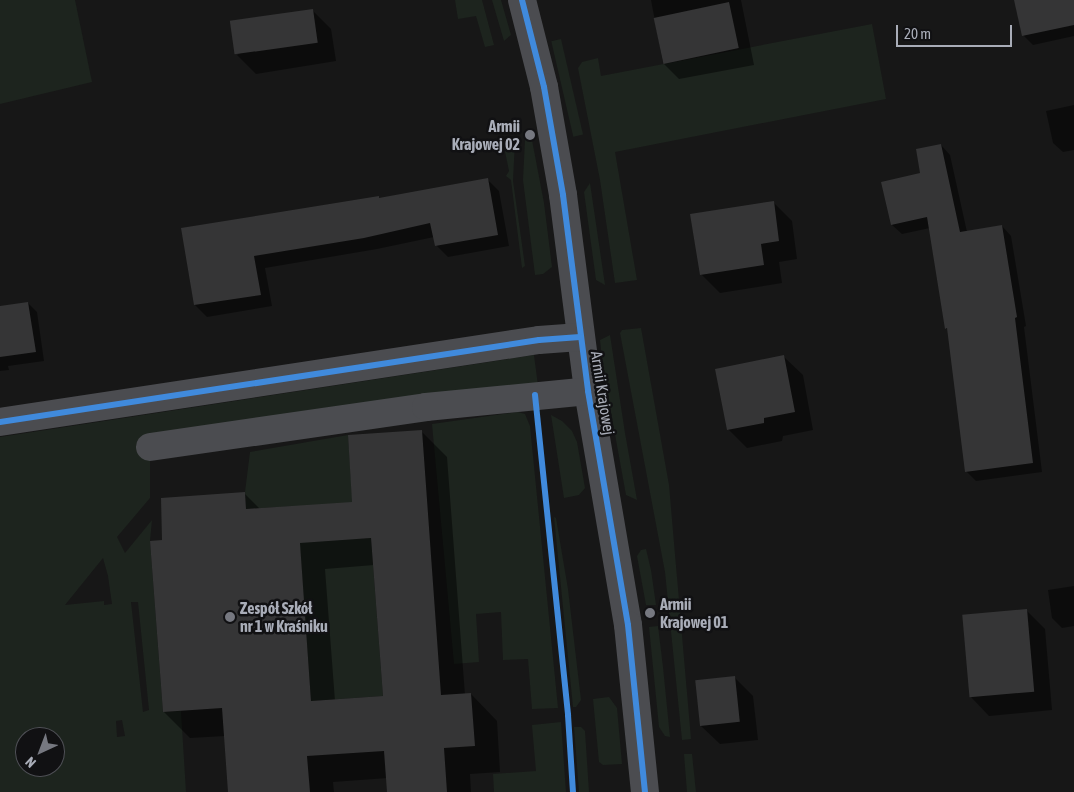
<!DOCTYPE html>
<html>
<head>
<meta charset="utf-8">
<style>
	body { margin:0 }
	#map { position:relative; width:1074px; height:792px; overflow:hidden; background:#171717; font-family:"Asap Condensed",sans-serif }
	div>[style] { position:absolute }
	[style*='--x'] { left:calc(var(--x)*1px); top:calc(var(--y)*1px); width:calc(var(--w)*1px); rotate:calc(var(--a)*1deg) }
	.green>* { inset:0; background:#1d241e; transform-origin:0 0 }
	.shadow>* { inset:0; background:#0007 }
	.building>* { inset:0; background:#353536; transform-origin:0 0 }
	.minor>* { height:28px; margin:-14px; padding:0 14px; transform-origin:14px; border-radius:14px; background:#4b4c50 }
	.cycleway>* { height:6px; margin:-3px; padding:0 3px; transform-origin:3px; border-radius:3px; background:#408adc }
	.dots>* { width:14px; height:14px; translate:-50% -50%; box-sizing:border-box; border:2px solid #111113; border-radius:50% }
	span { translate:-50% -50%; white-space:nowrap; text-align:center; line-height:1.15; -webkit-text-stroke:5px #111113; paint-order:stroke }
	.poi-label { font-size:16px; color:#a9adb8; font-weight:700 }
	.right { translate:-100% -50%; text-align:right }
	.left { translate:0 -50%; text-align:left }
	.street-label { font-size:16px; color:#a9adb8 }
	.north { position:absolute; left:15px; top:727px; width:50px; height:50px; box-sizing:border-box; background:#111113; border:1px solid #4e4f55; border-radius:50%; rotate:223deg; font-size:14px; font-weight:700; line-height:20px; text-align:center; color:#a9adb8 }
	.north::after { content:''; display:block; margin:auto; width:18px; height:22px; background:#767880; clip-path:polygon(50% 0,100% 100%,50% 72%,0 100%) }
	.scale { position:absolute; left:896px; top:25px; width:116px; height:22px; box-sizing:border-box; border:2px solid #a9adb8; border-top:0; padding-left:6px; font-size:15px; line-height:18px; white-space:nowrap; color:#a9adb8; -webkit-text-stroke:4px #111113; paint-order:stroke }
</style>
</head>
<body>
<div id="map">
	<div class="green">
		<i style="clip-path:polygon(0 0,75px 0,92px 82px,0 104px)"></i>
		<i style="clip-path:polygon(455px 0,482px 0,494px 45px,485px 47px,476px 16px,458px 19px)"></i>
		<i style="clip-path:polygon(492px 0,501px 0,511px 35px,504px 41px)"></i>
		<i style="clip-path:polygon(872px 24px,886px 99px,615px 152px,637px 280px,615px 283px,600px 180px,578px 68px,582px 62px,598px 58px,601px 76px)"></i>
		<i style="left:561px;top:39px;width:98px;height:10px;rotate:77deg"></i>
		<i style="clip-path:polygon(515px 140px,513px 181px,525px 266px,522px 268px,511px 180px,506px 176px,509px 171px,503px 142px)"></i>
		<i style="clip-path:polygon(525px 140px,532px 140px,544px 203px,552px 267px,543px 274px,535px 275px,523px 180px)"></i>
		<i style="clip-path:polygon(590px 183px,605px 285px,596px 280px,584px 192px)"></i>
		<i style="clip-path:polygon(641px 328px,669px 485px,691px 739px,682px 740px,665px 572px,620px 333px,622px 330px)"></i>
		<i style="clip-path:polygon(610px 335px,625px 433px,637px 500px,626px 495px,603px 368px,600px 340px)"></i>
		<i style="clip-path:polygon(evenodd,534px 355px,538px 386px,150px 441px,150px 498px,117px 537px,125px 553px,152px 520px,150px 541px,163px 712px,181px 711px,186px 792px,0 792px,0 437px,534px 355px,103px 558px,108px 576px,112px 604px,104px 605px,104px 601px,65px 605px,103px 558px,534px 355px,131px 602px,138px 602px,149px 710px,143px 712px,131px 602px,534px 355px,122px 720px,125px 736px,117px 737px,116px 721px,122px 720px,534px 355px,25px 737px,55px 737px,55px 767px,25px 767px,25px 737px)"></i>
		<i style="clip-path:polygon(518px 412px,525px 414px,530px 426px,558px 708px,532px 709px,528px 659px,503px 660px,501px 612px,476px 614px,479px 662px,454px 664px,432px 424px)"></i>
		<i style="clip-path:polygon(551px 415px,562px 421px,572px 431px,577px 442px,585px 488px,579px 495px,564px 498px)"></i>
		<i style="clip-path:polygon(348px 435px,355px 539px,371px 538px,383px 696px,311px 701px,297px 506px,246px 509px,245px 492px,250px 452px)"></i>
		<i style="clip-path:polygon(554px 517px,556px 518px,568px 589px,581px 700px,576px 707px,573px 707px)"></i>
		<i style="clip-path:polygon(646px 549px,651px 570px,656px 605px,646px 605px,637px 556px,641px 550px)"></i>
		<i style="clip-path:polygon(658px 626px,663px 667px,670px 737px,665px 736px,659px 727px,649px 627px)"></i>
		<i style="clip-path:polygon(609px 697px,617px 708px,622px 764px,603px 765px,599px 762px,593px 699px)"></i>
		<i style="clip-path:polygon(561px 722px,566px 792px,494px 792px,493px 774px,536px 771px,532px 725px)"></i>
		<i style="clip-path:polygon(574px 727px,581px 727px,585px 731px,589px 792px,579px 792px)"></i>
		<i style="clip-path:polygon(684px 754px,692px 754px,696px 792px,687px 792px)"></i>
	</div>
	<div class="shadow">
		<i style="clip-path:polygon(651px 0,741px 0,754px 65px,679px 79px,663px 63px)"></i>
		<i style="clip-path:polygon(1015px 0,1074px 0,1074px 36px,1033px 45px,1024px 36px)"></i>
		<i style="clip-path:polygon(312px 10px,331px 29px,336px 61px,256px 74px,237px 55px)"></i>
		<i style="clip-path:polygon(1074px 105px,1074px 150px,1063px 152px,1053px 143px,1046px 111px)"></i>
		<i style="clip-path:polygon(941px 145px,950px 155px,967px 232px,1002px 226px,1011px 236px,1026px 326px,1024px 327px,1042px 472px,976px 481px,966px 471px,948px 330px,946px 328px,930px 228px,902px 234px,892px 225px)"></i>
		<i style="clip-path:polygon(487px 179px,499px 191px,509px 246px,448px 257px,436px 245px,434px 237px,377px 249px,265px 268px,272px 306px,207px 317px,195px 305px,182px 230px,380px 199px)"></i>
		<i style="clip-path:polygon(773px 202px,792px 221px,797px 259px,779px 262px,782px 283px,720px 293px,701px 274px)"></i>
		<i style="clip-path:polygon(28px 303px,37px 312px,44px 361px,8px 366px,9px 370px,0 371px,0 307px)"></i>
		<i style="clip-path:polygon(784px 357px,803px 375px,813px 430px,783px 436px,782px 441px,747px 448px,728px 429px)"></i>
		<i style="clip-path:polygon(evenodd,421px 431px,447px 457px,465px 695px,471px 694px,497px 721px,500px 772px,470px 774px,471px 792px,389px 792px,388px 778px,333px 782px,334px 792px,229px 792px,225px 736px,190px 738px,164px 712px,163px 542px,244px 493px,261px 510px,354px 503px,421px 431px,374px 565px,384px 697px,335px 701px,325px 569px,374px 565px)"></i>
		<i style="clip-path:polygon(1074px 586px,1074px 626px,1062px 628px,1052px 618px,1048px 590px)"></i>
		<i style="clip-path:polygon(1026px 610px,1045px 629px,1052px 710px,989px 716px,971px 697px,963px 616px)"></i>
		<i style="clip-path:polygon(734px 677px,753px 696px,758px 740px,720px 744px,701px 726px)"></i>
	</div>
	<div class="building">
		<i style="clip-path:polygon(1014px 0,1074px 0,1074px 25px,1022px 36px)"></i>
		<i style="left:729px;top:2px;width:47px;height:77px;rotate:78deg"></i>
		<i style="left:313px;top:9px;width:34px;height:84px;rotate:82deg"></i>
		<i style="clip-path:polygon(941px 144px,960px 232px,1002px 225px,1017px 317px,1015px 318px,1033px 463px,965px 472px,947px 328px,945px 329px,927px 217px,891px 225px,881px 182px,920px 173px,916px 149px)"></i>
		<i style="clip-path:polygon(488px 178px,498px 235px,435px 246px,430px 223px,364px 238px,254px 256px,261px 295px,194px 305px,181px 228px,379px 196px,379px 198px)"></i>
		<i style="clip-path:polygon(774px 201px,779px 241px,761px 244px,764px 265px,700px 275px,690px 214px)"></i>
		<i style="clip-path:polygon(28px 302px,36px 352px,0 357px,0 306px)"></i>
		<i style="clip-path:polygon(784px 355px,795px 412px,764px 418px,764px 423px,727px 430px,715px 369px)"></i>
		<i style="clip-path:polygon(evenodd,422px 430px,441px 695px,471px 693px,475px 746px,444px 748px,447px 792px,387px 792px,384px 751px,307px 756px,310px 792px,228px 792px,222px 708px,163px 712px,150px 541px,162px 540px,161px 498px,245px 492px,246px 509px,352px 502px,348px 435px,422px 430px,371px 538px,383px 696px,311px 701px,300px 543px,371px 538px)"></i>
		<i style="left:1027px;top:609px;width:83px;height:65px;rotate:85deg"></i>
		<i style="left:735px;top:676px;width:46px;height:40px;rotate:84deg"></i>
	</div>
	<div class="minor">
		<i style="--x:522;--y:0;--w:90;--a:75.8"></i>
		<i style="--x:544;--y:87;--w:110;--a:80"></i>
		<i style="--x:563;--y:195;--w:198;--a:82.7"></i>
		<i style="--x:588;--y:391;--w:237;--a:80.3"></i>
		<i style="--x:628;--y:625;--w:168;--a:84.2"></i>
		<i style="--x:0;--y:422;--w:545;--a:-8.65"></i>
		<i style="--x:539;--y:340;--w:41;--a:-4.2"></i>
		<i style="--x:150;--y:447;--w:279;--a:-8.2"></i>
		<i style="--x:426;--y:407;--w:163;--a:-5.6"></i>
	</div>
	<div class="cycleway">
		<i style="--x:522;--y:0;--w:90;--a:75.8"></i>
		<i style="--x:544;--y:87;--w:110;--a:80"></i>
		<i style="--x:563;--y:195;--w:198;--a:82.7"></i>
		<i style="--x:588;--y:391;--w:237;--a:80.3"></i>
		<i style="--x:628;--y:625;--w:168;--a:84.2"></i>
		<i style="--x:535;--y:395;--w:322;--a:84.1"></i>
		<i style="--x:568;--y:715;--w:77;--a:86.3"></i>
		<i style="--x:0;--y:422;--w:545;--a:-8.65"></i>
		<i style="--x:539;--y:340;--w:41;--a:-4.2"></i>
	</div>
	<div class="dots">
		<i style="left:530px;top:135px;background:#767880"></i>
		<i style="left:650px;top:613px;background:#767880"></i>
		<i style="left:230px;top:617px;background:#767880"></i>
	</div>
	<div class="poi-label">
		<span class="right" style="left:520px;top:135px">Armii<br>Krajowej 02</span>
		<span class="left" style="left:660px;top:613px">Armii<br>Krajowej 01</span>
		<span class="left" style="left:240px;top:617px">Zespół Szkół<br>nr 1 w Kraśniku</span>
	</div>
	<div class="street-label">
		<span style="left:603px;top:393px;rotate:81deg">Armii Krajowej</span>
	</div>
	<div class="north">N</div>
	<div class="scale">20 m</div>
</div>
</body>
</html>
